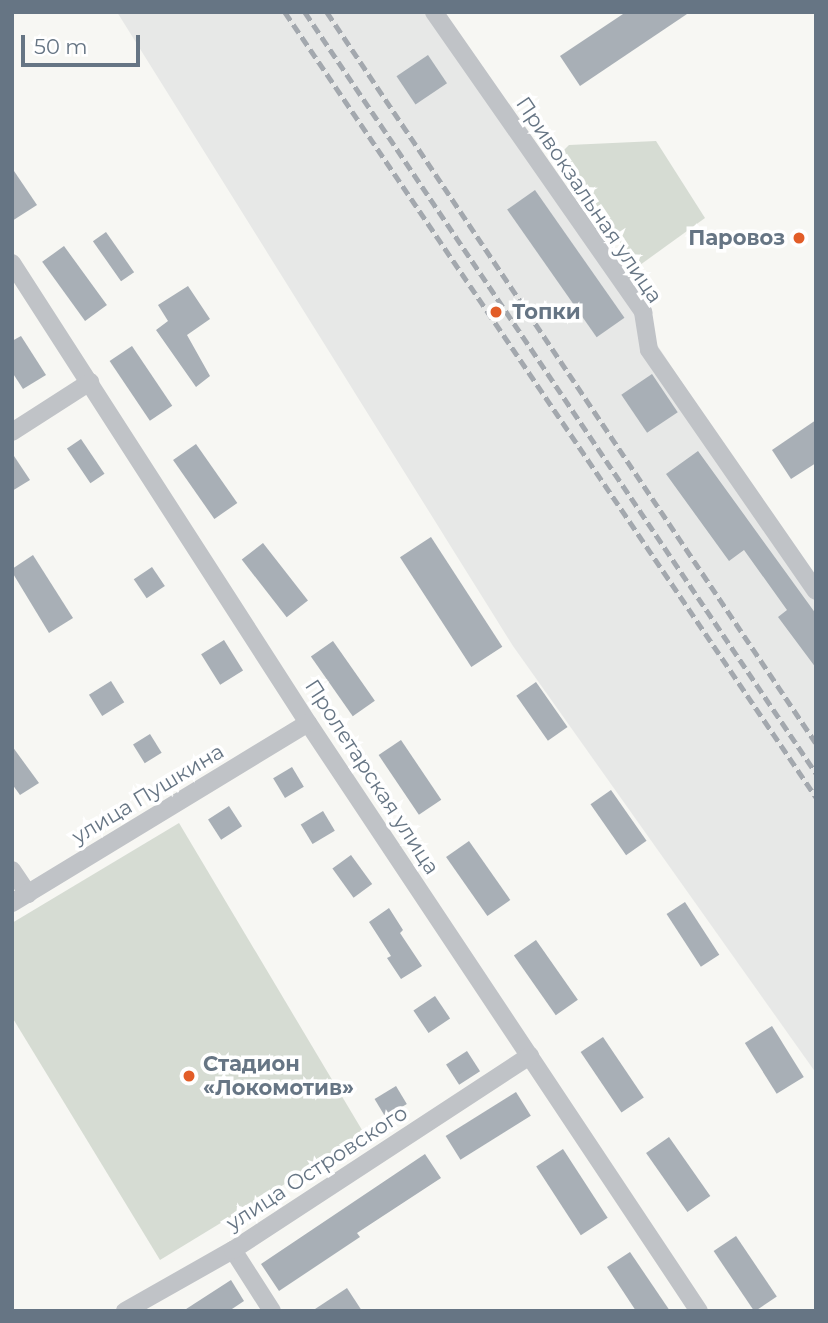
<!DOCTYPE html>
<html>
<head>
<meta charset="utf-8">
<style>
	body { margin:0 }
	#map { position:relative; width:828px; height:1323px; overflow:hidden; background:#f7f7f3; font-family:Montserrat,sans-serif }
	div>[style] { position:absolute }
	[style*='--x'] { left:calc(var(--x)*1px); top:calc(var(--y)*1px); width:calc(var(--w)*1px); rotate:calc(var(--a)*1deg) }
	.built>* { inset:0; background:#e7e8e7 }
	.green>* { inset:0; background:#d6dcd3 }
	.building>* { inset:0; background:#a8afb6; transform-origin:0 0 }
	.street>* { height:18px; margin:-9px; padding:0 9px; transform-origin:9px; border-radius:9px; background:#c0c3c7 }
	.rail>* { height:4.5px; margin-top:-2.25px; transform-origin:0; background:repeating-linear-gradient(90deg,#a3a8ae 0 10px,transparent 0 15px) }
	.dots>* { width:19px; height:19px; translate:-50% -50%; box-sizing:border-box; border:4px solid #fff; border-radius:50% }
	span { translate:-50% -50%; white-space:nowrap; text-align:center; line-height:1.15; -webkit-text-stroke:7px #fff; paint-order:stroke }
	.street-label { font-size:21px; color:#667584 }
	.poi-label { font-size:21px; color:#667584; font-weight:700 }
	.right { translate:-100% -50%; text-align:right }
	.left { translate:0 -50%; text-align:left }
	.frame { position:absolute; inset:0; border:14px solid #667584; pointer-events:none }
	.scale { position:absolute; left:21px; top:35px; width:119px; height:32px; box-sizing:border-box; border:4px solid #667584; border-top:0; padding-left:9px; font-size:21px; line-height:24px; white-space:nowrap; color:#667584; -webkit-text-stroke:5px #fff; paint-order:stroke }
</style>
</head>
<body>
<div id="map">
	<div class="built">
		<i style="clip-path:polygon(117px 12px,437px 12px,816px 585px,816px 1073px,513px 646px)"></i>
	</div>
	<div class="green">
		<i style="clip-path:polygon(656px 141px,705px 218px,640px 265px,576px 193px,560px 154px,569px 145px)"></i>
		<i style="clip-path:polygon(179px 823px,365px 1135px,160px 1260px,12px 1017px,12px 923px)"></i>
	</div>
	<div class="building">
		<i style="clip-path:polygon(626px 12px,690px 12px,580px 86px,560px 56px)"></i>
		<i style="left:428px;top:55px;width:34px;height:38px;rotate:56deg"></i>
		<i style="clip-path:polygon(12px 168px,37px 205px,12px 221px)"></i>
		<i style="left:535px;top:190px;width:156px;height:34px;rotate:55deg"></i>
		<i style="left:106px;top:232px;width:49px;height:16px;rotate:55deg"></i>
		<i style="left:64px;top:246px;width:73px;height:27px;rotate:54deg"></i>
		<i style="clip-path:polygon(188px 286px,210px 319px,187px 335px,210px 376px,196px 387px,156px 330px,168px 321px,158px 305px)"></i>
		<i style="clip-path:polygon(21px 336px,46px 375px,23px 389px,12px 372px,12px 341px)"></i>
		<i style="left:132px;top:346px;width:72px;height:27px;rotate:56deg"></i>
		<i style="left:652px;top:374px;width:46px;height:37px;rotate:56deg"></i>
		<i style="clip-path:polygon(816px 420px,816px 463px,791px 479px,772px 450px)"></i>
		<i style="left:81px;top:439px;width:42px;height:17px;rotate:56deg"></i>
		<i style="left:196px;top:444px;width:72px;height:28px;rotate:55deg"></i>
		<i style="clip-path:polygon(698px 451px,816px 614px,816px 668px,778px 617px,787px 610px,744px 550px,729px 561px,666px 474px)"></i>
		<i style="clip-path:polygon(12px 453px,30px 480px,12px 491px)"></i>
		<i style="left:431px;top:537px;width:131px;height:37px;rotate:57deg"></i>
		<i style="left:263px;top:543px;width:73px;height:27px;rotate:52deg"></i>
		<i style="clip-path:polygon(33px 555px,73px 618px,49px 633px,12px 572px,12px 569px)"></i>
		<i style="left:152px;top:567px;width:23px;height:22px;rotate:56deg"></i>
		<i style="left:224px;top:640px;width:36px;height:27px;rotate:58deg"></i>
		<i style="left:333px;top:641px;width:73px;height:27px;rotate:55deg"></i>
		<i style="left:111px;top:681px;width:25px;height:26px;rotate:58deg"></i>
		<i style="left:536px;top:682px;width:55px;height:24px;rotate:55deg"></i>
		<i style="left:150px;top:734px;width:22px;height:20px;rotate:58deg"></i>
		<i style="left:401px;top:740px;width:72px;height:27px;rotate:56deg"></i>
		<i style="clip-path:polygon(12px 746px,39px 783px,20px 795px,12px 784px)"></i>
		<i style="left:292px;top:767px;width:23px;height:22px;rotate:59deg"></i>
		<i style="left:611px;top:790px;width:62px;height:25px;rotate:55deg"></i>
		<i style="left:229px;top:806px;width:24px;height:25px;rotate:57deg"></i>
		<i style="left:323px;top:811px;width:23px;height:26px;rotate:59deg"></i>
		<i style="left:469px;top:841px;width:72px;height:28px;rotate:55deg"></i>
		<i style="left:351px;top:855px;width:36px;height:23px;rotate:54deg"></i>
		<i style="left:685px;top:902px;width:63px;height:22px;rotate:57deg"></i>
		<i style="clip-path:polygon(389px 908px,403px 930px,400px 933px,422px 966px,401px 979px,387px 958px,391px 956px,369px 922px)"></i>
		<i style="left:536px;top:940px;width:73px;height:27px;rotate:55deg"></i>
		<i style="left:435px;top:996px;width:27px;height:26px;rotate:56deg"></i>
		<i style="left:772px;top:1026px;width:60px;height:32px;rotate:58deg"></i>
		<i style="left:603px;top:1037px;width:73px;height:27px;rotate:56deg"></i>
		<i style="left:467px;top:1051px;width:24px;height:25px;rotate:57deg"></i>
		<i style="left:396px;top:1086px;width:21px;height:25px;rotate:59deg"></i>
		<i style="left:516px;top:1092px;width:28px;height:83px;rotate:58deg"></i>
		<i style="left:669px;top:1137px;width:72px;height:28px;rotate:55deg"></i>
		<i style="left:563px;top:1149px;width:82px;height:32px;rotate:57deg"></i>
		<i style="clip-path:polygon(425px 1154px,441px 1178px,357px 1233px,360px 1237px,279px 1291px,261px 1264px)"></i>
		<i style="left:736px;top:1236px;width:73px;height:27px;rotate:56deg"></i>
		<i style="clip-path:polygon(630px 1252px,670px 1311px,636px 1311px,607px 1267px)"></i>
		<i style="clip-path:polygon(231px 1280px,244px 1301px,229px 1311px,183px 1311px)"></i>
		<i style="clip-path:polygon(347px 1288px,362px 1311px,312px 1311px)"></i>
	</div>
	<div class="street">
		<i style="--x:434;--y:12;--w:366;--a:55.1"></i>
		<i style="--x:643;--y:312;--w:38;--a:81"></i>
		<i style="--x:649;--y:350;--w:293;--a:55.3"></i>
		<i style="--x:12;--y:263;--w:547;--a:57.24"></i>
		<i style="--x:308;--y:723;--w:706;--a:56.38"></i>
		<i style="--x:12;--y:432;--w:93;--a:-32.7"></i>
		<i style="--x:12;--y:870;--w:29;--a:56"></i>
		<i style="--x:12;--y:903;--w:346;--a:-31.3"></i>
		<i style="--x:233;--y:1250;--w:72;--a:57.4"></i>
		<i style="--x:125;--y:1311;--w:124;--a:-29.5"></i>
		<i style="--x:233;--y:1250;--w:355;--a:-33.2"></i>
	</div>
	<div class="rail">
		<i style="--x:285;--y:12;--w:948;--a:55.92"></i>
		<i style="--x:305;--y:12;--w:917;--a:56.12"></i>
		<i style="--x:327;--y:12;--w:879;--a:56.22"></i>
	</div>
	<div class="dots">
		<i style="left:799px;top:238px;background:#e25d28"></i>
		<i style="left:496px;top:312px;background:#e25d28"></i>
		<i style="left:189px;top:1076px;background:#e25d28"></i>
	</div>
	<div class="street-label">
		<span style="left:589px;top:200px;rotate:56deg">Привокзальная улица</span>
		<span style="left:372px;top:777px;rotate:57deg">Пролетарская улица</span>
		<span style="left:148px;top:794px;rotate:-31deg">улица Пушкина</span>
		<span style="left:317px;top:1168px;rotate:-33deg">улица Островского</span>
	</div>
	<div class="poi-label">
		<span class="right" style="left:785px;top:238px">Паровоз</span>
		<span class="left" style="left:512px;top:312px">Топки</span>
		<span class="left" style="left:203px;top:1076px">Стадион<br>«Локомотив»</span>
	</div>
	<div class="frame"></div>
	<div class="scale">50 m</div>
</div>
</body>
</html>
